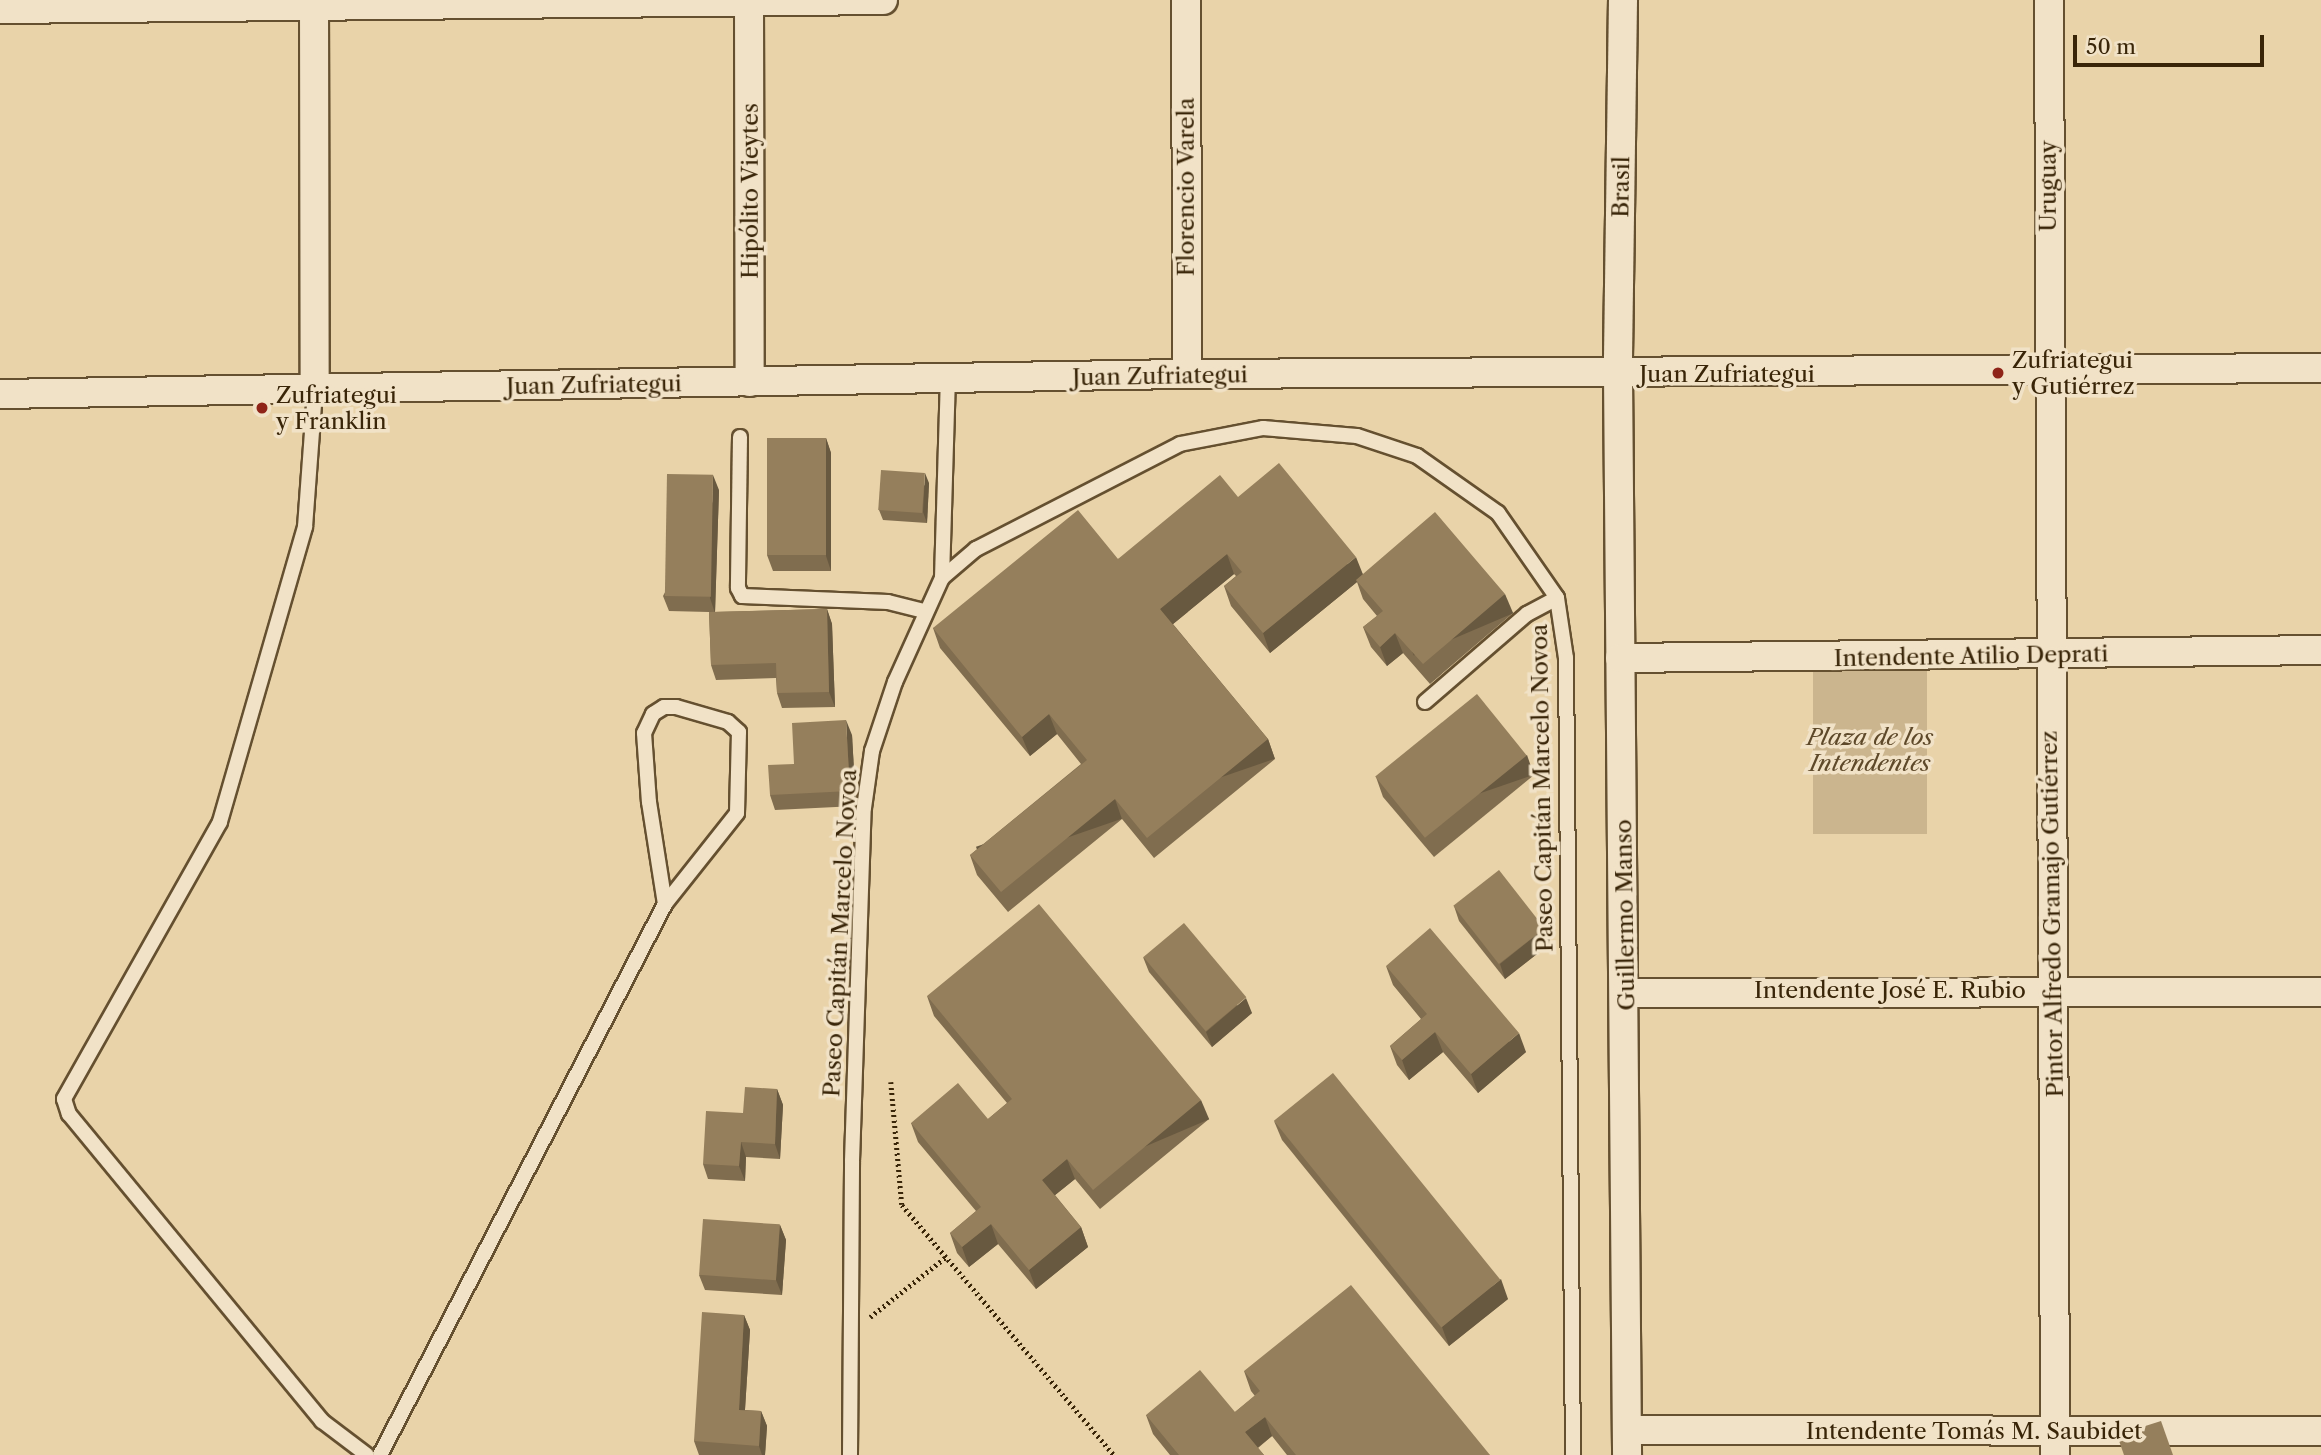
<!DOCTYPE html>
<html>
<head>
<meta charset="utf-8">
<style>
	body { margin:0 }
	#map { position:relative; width:2321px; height:1455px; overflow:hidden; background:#e9d3a9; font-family:"Libre Caslon Text",serif }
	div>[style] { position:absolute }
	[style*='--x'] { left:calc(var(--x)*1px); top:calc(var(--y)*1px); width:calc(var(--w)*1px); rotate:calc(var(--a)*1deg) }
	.green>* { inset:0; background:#cbb58e; transform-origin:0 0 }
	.path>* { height:4.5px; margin-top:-2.25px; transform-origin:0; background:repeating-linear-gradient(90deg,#392508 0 2px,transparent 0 5.5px) }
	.roads { filter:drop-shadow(2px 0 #655030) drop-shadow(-2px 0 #655030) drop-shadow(0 2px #655030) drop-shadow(0 -2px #655030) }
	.service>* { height:14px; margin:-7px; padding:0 7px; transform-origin:7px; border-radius:7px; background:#f1e2c7 }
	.minor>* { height:28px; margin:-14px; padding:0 14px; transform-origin:14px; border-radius:14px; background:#f1e2c7 }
	.wall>* { inset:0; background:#806d4f }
	.shaded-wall>* { inset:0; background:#685940; transform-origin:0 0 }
	.building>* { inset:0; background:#957f5c; transform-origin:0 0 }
	.dots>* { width:19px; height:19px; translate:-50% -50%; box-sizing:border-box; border:4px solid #f1e2c7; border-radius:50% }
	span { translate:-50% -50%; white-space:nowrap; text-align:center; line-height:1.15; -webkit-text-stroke:7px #f1e2c7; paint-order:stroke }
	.street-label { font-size:23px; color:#392508 }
	.poi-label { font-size:23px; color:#392508 }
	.left { translate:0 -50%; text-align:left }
	.park-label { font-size:23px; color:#5e492a; font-style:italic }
	.scale { position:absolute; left:2073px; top:35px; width:191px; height:32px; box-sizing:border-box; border:4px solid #392508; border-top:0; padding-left:9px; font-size:21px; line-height:24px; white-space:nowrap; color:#392508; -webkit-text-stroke:5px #f1e2c7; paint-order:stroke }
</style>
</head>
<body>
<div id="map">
	<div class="green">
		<i style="left:1927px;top:664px;width:170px;height:114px;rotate:90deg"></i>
	</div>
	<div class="path">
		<i style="--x:891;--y:1082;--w:123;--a:84.9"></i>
		<i style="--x:902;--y:1205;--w:328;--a:49.7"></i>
		<i style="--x:870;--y:1317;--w:97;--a:-38.3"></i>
	</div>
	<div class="roads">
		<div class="service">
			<i style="--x:315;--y:391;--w:136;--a:94.2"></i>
			<i style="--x:305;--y:527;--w:307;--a:106.1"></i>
			<i style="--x:220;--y:822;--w:318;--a:119.4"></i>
			<i style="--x:64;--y:1099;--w:16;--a:72"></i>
			<i style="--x:69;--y:1114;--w:398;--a:50.5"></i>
			<i style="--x:322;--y:1421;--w:56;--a:37.1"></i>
			<i style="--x:740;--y:437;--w:151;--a:90.8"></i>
			<i style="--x:738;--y:588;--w:9;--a:63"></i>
			<i style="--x:742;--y:596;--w:146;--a:2.4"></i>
			<i style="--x:888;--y:602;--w:37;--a:14"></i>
			<i style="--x:942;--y:578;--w:197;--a:-88.3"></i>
			<i style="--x:1425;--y:702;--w:135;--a:-40.8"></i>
			<i style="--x:1527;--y:614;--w:34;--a:-28"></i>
			<i style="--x:380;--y:1455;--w:620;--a:-62.65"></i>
			<i style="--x:665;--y:904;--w:116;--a:-51.6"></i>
			<i style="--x:737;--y:813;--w:81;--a:-88.6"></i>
			<i style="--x:739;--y:732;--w:15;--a:-138"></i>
			<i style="--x:728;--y:722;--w:54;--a:-163.9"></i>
			<i style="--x:676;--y:707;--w:12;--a:180"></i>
			<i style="--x:664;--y:707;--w:13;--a:148"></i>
			<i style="--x:653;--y:714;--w:21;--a:115"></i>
			<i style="--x:644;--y:733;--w:69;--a:85.9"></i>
			<i style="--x:649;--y:802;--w:103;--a:81.1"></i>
			<i style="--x:850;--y:1455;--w:294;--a:-89.6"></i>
			<i style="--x:852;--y:1161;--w:353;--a:-88.1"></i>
			<i style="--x:864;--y:808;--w:58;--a:-82"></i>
			<i style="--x:872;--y:751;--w:73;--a:-71.6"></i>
			<i style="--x:895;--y:682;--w:114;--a:-65.7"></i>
			<i style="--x:942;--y:578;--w:45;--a:-40.5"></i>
			<i style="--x:976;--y:549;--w:229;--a:-27.2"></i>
			<i style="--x:1180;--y:444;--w:85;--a:-10.9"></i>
			<i style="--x:1263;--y:428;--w:94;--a:4.9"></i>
			<i style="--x:1357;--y:436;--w:63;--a:18.4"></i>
			<i style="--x:1417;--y:456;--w:99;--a:35.1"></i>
			<i style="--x:1498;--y:513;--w:103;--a:55.2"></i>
			<i style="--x:1557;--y:598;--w:61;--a:81.5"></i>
			<i style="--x:1566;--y:658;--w:797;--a:89.5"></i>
		</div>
		<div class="minor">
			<i style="--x:314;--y:0;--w:391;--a:89.9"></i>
			<i style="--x:749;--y:0;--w:382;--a:89.9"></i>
			<i style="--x:1186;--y:0;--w:374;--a:89.8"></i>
			<i style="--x:1623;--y:0;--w:374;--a:90.8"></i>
			<i style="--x:1618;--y:374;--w:1081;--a:89.52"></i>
			<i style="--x:2049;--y:0;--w:1455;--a:89.76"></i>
			<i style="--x:0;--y:9;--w:883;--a:-0.58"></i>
			<i style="--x:0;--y:394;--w:1187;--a:-0.97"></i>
			<i style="--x:1187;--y:374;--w:1134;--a:-0.3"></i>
			<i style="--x:1620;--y:658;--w:701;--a:-0.65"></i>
			<i style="--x:1626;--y:993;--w:695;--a:-0.08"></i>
			<i style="--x:1627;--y:1430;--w:694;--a:0.08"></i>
		</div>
	</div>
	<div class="wall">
		<i style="clip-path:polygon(826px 438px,831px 453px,831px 571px,773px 571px,767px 555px)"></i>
		<i style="clip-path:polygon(929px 483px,927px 523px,883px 520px,879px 510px)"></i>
		<i style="clip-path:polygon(719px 490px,715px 612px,827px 609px,832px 624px,835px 707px,782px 708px,777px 693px,776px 678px,716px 680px,711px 665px,709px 612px,669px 611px,663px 596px)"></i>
		<i style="clip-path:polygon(1238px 497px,1363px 574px,1513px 613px,1430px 684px,1403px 653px,1387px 666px,1371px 647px,1363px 627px,1377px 616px,1363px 599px,1357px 582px,1270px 653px,1231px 606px,1224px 586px,1236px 576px,1234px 574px,1173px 624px,1268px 739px,1275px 759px,1154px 858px,1122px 819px,1008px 912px,977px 875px,970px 855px,1081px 764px,1057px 734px,1030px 756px,940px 648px,933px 628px,1118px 559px)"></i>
		<i style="clip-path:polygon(852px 735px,856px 806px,775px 810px,770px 795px,794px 764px)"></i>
		<i style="clip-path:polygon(1534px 775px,1434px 857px,1383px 797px,1376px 777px)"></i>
		<i style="clip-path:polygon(1454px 906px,1545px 928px,1551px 943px,1505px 979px,1459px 921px)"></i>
		<i style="clip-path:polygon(1143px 957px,1252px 1013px,1212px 1047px,1149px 972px)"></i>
		<i style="clip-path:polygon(1386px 966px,1526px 1052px,1478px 1093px,1443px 1052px,1409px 1080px,1397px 1065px,1390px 1046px,1421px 1019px,1393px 985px)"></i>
		<i style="clip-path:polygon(927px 996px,1209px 1119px,1100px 1209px,1075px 1179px,1055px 1195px,1081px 1227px,1088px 1247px,1036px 1289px,998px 1244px,969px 1267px,957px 1253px,950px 1233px,976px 1211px,918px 1142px,911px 1123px,988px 1119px,1007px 1103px,934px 1016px)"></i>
		<i style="clip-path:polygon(777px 1089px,783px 1105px,780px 1159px,746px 1157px,745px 1181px,708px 1179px,703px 1164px,743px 1113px)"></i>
		<i style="clip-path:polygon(1274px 1121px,1508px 1299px,1449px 1346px,1282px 1140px)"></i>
		<i style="clip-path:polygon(780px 1225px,786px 1240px,782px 1295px,705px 1290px,699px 1275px)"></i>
		<i style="clip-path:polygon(744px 1315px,750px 1330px,745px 1410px,761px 1411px,767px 1426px,765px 1455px,699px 1455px,694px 1441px)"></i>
		<i style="clip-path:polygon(1244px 1371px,1490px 1455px,1287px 1455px,1272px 1436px,1258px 1448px,1264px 1455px,1170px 1455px,1153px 1434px,1146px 1415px,1235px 1412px,1255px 1396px,1251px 1391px)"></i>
	</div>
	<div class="shaded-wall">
		<i style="clip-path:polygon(826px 438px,831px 453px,831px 571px,826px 556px)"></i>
		<i style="clip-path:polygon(925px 473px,929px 483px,927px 523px,923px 512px)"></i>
		<i style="clip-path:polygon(713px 475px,719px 490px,715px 613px,710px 598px)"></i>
		<i style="clip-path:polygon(1227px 554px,1234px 574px,1167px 629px,1160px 609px)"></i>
		<i style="clip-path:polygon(1356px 557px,1364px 577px,1356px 580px,1357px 582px,1270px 653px,1263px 633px)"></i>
		<i style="left:1505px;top:594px;width:21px;height:108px;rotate:67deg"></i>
		<i style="clip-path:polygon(827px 609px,832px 624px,835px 707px,829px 692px)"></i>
		<i style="clip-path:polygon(1395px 633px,1403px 653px,1387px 666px,1380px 647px)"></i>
		<i style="clip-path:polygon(1049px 714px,1057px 734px,1030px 756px,1022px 737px)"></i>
		<i style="clip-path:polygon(846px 720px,852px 735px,856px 806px,850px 791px)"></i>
		<i style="left:1268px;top:739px;width:21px;height:156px;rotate:71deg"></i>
		<i style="left:1527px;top:755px;width:21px;height:130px;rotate:71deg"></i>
		<i style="left:1115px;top:799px;width:21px;height:147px;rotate:71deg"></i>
		<i style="clip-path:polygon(1545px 928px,1551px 943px,1505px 979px,1500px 964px)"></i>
		<i style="clip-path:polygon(1246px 998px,1252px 1013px,1212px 1047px,1206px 1032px)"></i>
		<i style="clip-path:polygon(1435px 1032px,1443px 1052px,1409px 1080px,1402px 1060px)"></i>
		<i style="clip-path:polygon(1519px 1033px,1526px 1052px,1478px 1093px,1471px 1074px)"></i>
		<i style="clip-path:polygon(777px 1089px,783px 1105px,780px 1159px,775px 1144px)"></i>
		<i style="left:1201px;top:1100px;width:21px;height:141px;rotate:67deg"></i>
		<i style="clip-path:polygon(741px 1142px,746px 1157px,745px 1181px,739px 1166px)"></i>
		<i style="clip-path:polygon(1067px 1159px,1075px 1179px,1049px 1200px,1042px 1180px)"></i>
		<i style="clip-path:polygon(991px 1224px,998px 1244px,969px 1267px,962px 1247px)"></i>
		<i style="clip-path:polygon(780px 1225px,786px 1240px,782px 1295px,776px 1280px)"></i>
		<i style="clip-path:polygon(1081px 1227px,1088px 1247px,1036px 1289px,1029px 1270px)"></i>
		<i style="clip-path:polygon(1501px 1279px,1508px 1299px,1449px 1346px,1442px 1327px)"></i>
		<i style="clip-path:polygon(744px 1315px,750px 1330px,744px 1425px,739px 1410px)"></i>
		<i style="clip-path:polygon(761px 1411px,767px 1426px,765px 1455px,762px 1455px,759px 1446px)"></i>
		<i style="clip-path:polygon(1265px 1417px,1272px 1436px,1252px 1452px,1245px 1432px)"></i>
	</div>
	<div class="building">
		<i style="left:767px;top:438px;width:59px;height:117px"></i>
		<i style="clip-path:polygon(1279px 463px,1356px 557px,1263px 633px,1224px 586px,1242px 572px,1227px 554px,1160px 609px,1268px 739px,1147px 838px,1115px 799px,1001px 892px,970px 855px,1087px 760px,1049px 714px,1022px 737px,933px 628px,1078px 510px,1118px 559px,1220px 475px,1238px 497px)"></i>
		<i style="left:881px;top:470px;width:44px;height:40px;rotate:4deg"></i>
		<i style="left:667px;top:474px;width:46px;height:122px;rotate:1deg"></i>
		<i style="clip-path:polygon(1435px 512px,1505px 594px,1423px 664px,1395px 633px,1380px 647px,1363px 627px,1383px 611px,1356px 580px)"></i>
		<i style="clip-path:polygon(827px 609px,829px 692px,777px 693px,776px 663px,711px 665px,709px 612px)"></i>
		<i style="left:1477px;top:694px;width:79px;height:131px;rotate:51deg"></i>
		<i style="clip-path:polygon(846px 720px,850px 791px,770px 795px,768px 765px,794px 764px,792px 723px)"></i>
		<i style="left:1499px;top:870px;width:74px;height:58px;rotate:52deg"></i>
		<i style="clip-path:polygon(1039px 904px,1201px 1100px,1093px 1190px,1067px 1159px,1042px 1180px,1081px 1227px,1029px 1270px,991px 1224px,962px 1247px,950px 1233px,981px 1207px,911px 1123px,958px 1083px,988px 1119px,1012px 1099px,927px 996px)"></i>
		<i style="left:1184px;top:923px;width:97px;height:53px;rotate:50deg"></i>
		<i style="clip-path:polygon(1430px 928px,1519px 1033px,1471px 1074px,1435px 1032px,1402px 1060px,1390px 1046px,1427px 1014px,1386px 966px)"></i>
		<i style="left:1333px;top:1073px;width:266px;height:76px;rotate:51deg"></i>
		<i style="clip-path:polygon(745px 1087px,777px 1089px,775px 1144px,741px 1142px,739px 1166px,703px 1164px,706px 1111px,743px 1113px)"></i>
		<i style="left:703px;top:1219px;width:77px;height:56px;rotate:4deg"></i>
		<i style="clip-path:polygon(1351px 1285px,1490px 1455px,1296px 1455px,1265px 1417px,1245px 1432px,1264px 1455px,1179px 1455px,1146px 1415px,1200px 1370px,1235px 1412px,1260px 1391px,1244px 1371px)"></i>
		<i style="clip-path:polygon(702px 1312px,744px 1315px,739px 1410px,761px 1411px,759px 1446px,694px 1441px)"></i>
		<i style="clip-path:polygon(2161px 1421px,2173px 1455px,2124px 1455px,2117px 1435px)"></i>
	</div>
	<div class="dots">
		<i style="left:1998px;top:373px;background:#8f2418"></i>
		<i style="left:262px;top:408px;background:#8f2418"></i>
	</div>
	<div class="street-label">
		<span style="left:2048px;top:186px;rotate:-90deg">Uruguay</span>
		<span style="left:1186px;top:187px;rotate:-90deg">Florencio Varela</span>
		<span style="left:1621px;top:187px;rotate:-89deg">Brasil</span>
		<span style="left:750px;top:191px;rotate:-90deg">Hipólito Vieytes</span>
		<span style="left:1727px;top:374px">Juan Zufriategui</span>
		<span style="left:1160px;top:376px;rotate:-1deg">Juan Zufriategui</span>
		<span style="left:594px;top:385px;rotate:-1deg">Juan Zufriategui</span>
		<span style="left:1971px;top:656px;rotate:-1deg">Intendente Atilio Deprati</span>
		<span style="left:1542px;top:788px;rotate:-91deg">Paseo Capitán Marcelo Novoa</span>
		<span style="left:2052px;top:914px;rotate:-91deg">Pintor Alfredo Gramajo Gutiérrez</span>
		<span style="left:1625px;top:915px;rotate:-91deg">Guillermo Manso</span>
		<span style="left:840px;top:933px;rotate:-87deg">Paseo Capitán Marcelo Novoa</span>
		<span style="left:1890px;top:990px">Intendente José E. Rubio</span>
		<span style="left:1974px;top:1431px">Intendente Tomás M. Saubidet</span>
	</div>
	<div class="poi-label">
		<span class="left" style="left:2012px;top:373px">Zufriategui<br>y Gutiérrez</span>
		<span class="left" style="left:276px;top:408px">Zufriategui<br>y Franklin</span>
	</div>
	<div class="park-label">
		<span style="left:1870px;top:750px">Plaza de los<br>Intendentes</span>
	</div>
	<div class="scale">50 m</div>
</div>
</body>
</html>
